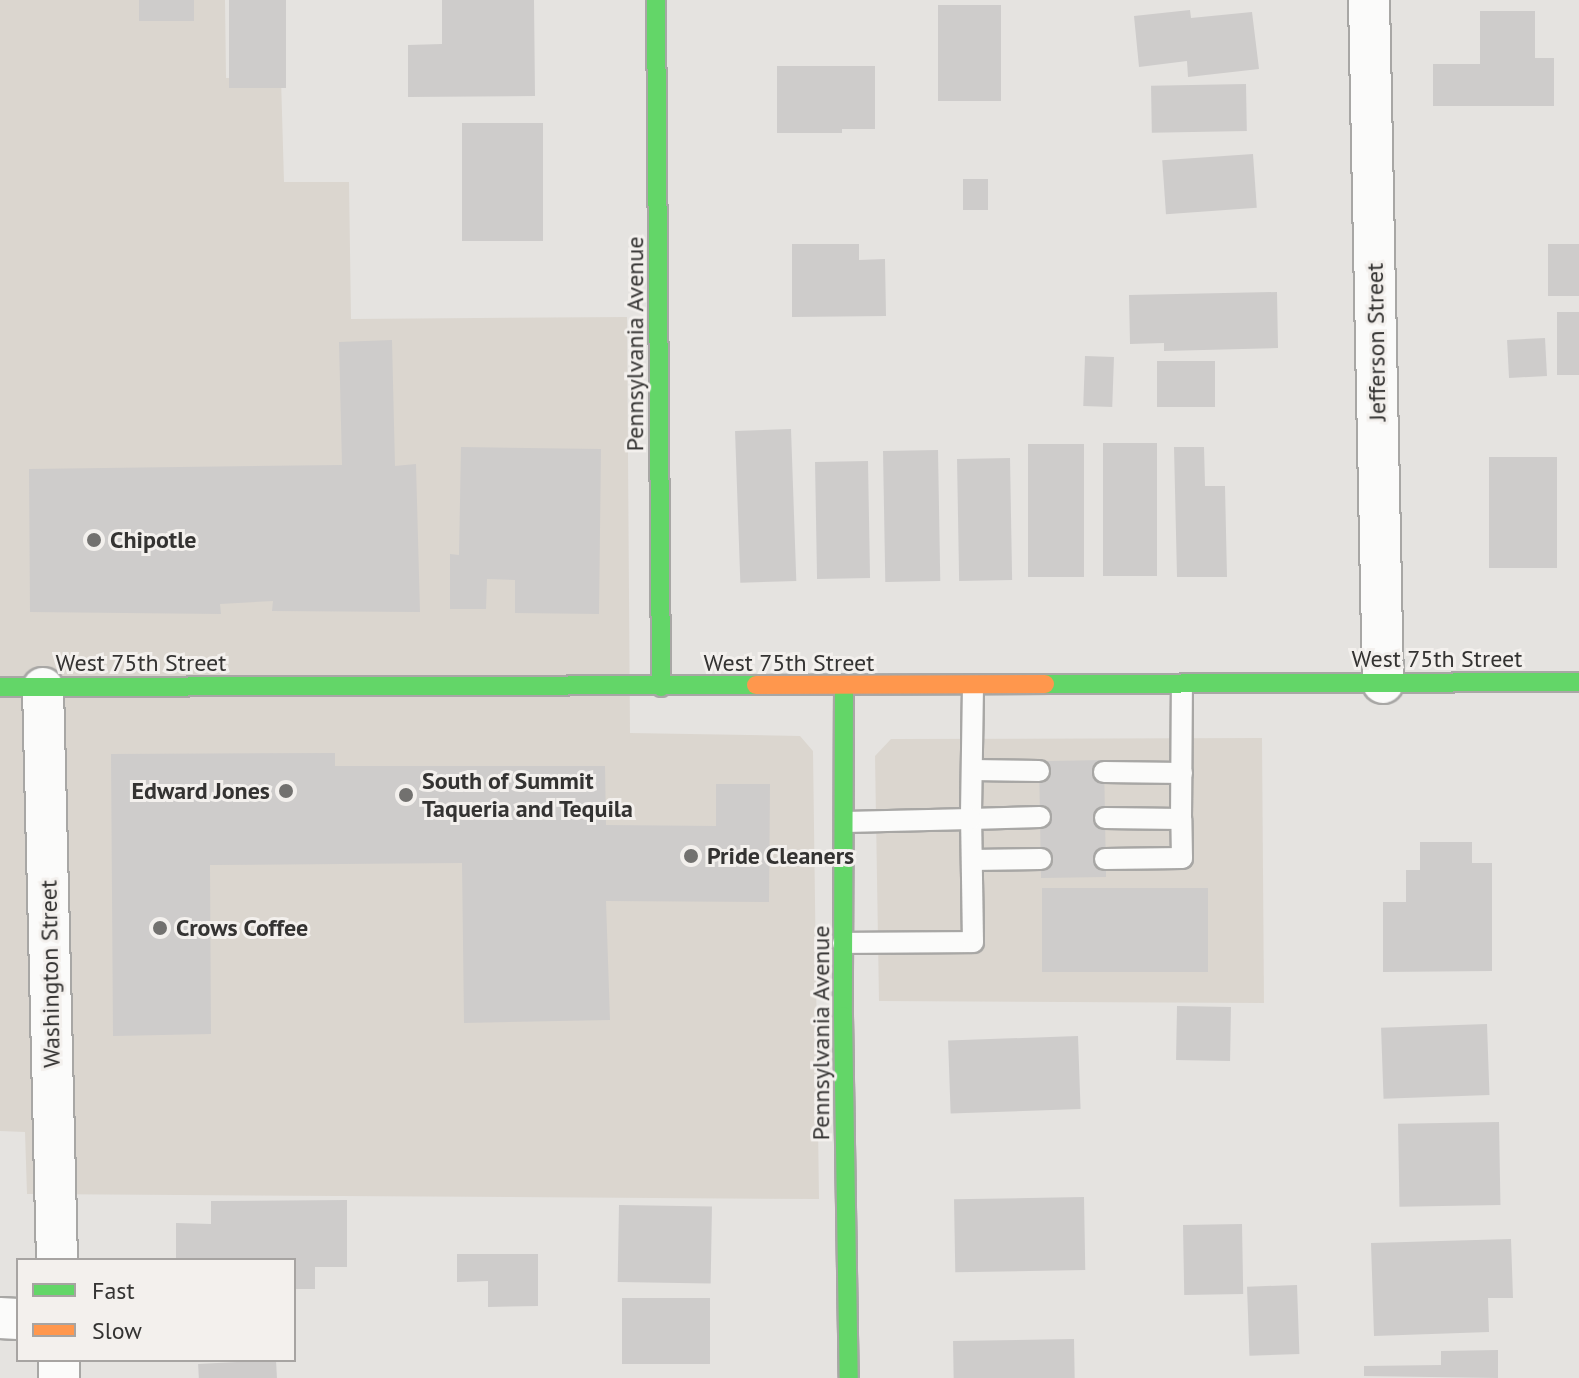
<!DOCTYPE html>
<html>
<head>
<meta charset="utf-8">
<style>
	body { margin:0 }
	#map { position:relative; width:1579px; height:1378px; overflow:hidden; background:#e5e3e0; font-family:"PT Sans",sans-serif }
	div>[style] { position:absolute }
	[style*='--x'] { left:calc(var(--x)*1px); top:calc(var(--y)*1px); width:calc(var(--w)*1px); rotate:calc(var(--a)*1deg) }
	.built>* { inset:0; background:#dbd6cf }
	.building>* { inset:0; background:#cecccb; transform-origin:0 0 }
	.roads { filter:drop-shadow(2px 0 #a8a7a5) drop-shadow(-2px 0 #a8a7a5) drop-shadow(0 2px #a8a7a5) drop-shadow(0 -2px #a8a7a5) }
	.lane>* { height:20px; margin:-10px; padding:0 10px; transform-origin:10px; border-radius:10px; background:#fbfbfa }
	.street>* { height:40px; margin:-20px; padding:0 20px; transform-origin:20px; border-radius:20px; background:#fbfbfa }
	.fast>* { height:18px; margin:-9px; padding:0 9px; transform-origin:9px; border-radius:9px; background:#63d668 }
	.slow>* { height:18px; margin:-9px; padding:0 9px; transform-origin:9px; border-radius:9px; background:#ff974d }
	.dots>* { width:22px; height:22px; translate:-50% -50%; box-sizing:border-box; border:4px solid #f3f0ed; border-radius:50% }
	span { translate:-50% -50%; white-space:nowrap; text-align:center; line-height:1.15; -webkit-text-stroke:6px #f3f0ed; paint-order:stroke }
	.street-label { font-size:24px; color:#343332 }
	.poi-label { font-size:24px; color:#343332; font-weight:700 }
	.left { translate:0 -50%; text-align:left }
	.right { translate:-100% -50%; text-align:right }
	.legend { position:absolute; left:16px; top:1258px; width:280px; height:104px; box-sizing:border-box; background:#f3f0ed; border:2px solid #a7a4a2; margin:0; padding:10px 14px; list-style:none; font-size:24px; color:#343332 }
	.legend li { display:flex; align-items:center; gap:16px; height:40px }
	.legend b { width:40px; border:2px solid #a7a4a2 }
</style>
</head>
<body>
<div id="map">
	<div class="built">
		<i style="clip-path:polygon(0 0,225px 0,226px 78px,281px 78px,284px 182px,349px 182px,351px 319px,627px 317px,630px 733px,800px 736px,813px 751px,819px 1199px,27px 1194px,25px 1132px,0 1131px)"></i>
		<i style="clip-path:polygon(1262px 738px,1264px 1003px,879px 1001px,875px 756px,891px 739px)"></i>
	</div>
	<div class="building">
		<i style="left:139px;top:0;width:55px;height:21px"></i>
		<i style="left:229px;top:0;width:57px;height:88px"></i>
		<i style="clip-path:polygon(442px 0,534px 0,535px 96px,408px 97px,408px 45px,442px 44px)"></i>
		<i style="left:938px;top:5px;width:63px;height:96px"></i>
		<i style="clip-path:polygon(1190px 10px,1191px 18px,1252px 12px,1259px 69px,1188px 77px,1187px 61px,1139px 67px,1134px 16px)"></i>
		<i style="clip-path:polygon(1480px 11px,1535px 11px,1535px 58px,1554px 58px,1554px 106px,1433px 106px,1433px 64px,1480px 64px)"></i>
		<i style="clip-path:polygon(777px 66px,875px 66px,875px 129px,842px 129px,842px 133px,777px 133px)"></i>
		<i style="left:1246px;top:84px;width:47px;height:95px;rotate:89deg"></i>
		<i style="left:543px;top:123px;width:118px;height:81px;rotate:90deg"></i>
		<i style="left:1253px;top:154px;width:54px;height:91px;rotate:86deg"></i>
		<i style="left:963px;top:179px;width:25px;height:31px"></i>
		<i style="clip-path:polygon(792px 244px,859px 244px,859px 260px,885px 259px,886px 316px,792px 317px)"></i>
		<i style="left:1548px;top:244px;width:31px;height:52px"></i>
		<i style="clip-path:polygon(1277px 292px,1278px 348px,1164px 351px,1164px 343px,1130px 344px,1129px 295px)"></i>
		<i style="left:1557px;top:312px;width:22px;height:63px"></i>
		<i style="left:1545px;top:338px;width:38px;height:38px;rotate:87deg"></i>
		<i style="clip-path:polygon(392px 340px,395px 466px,416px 464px,420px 612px,272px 611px,273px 601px,220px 604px,221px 614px,30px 612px,29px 469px,342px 465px,339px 342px)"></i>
		<i style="left:1085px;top:356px;width:29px;height:50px;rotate:2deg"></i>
		<i style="left:1215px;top:361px;width:46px;height:58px;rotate:90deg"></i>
		<i style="left:791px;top:429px;width:152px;height:56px;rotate:88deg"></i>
		<i style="left:1103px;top:443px;width:54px;height:133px"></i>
		<i style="left:1028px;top:444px;width:56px;height:133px"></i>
		<i style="clip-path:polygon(461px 447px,601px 449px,599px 614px,515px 613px,515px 580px,487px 579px,486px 609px,450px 609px,450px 554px,459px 555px)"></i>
		<i style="clip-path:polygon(1174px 447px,1204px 447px,1205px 486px,1225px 486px,1227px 577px,1177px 577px)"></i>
		<i style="left:938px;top:450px;width:131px;height:55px;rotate:89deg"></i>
		<i style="left:1489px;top:457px;width:68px;height:111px"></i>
		<i style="left:1010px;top:458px;width:122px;height:53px;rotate:89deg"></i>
		<i style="left:868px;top:461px;width:117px;height:53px;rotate:89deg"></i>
		<i style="clip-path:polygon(335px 753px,335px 766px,605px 766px,606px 825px,716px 826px,716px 784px,770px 784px,769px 902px,606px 901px,610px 1020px,464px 1023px,462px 863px,210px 865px,211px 1034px,113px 1036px,111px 754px)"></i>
		<i style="left:1104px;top:760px;width:117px;height:65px;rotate:89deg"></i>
		<i style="clip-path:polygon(1420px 842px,1472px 842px,1472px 863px,1492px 863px,1492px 971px,1383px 972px,1383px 902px,1406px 902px,1406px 870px,1420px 870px)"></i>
		<i style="left:1042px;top:888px;width:166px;height:84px"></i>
		<i style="left:1177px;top:1006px;width:54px;height:54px;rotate:1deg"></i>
		<i style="left:1487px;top:1024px;width:71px;height:106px;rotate:88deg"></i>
		<i style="left:1078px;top:1036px;width:73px;height:130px;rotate:88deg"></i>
		<i style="left:1499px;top:1122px;width:83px;height:101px;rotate:89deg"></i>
		<i style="left:1084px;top:1197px;width:73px;height:130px;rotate:89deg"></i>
		<i style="clip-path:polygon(347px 1200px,347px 1267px,315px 1267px,315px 1289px,294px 1289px,294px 1260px,176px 1260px,176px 1223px,211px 1224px,211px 1201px)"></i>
		<i style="left:619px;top:1205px;width:93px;height:77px;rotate:1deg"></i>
		<i style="left:1242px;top:1224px;width:70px;height:59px;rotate:89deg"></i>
		<i style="clip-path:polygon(1511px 1239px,1513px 1298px,1488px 1298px,1489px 1332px,1374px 1336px,1371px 1243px)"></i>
		<i style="clip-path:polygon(457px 1254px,538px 1254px,538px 1306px,488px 1307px,488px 1281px,457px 1282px)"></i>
		<i style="left:1297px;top:1285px;width:69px;height:50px;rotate:88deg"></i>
		<i style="left:622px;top:1298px;width:88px;height:66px"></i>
		<i style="left:1074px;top:1339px;width:39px;height:121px;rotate:89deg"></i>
		<i style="clip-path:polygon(1498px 1350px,1498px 1378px,1364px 1376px,1364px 1366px,1441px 1365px,1441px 1351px)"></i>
		<i style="left:276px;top:1360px;width:18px;height:78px;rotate:87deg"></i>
	</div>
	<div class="roads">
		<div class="lane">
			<i style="--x:973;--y:686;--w:133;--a:90.9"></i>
			<i style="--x:971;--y:819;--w:69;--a:-1.7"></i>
			<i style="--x:973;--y:770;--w:66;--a:0.9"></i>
			<i style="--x:1104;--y:772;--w:78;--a:0.7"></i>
			<i style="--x:1105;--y:818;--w:76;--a:0.8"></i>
			<i style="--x:1181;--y:819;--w:134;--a:-89.6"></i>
			<i style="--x:1105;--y:859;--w:77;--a:-0.7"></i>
			<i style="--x:1182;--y:858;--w:39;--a:-91"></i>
			<i style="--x:972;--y:860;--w:69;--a:-0.8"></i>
			<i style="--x:843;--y:943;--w:130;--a:-0.4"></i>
			<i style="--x:973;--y:942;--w:123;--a:-90.9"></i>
			<i style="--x:971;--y:819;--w:126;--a:178.6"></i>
		</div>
		<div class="street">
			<i style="--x:1369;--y:0;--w:683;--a:88.83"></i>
			<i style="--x:43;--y:688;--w:572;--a:88.6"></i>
			<i style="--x:0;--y:1318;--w:18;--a:3"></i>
			<i style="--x:59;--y:1360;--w:18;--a:90"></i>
		</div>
		<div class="fast">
			<i style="--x:656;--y:0;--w:687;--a:89.58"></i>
			<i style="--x:1045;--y:684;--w:534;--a:-0.21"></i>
			<i style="--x:0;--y:687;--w:756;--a:-0.15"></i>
			<i style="--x:844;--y:687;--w:329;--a:90.2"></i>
			<i style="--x:843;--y:1016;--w:362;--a:89.1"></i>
		</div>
		<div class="slow">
			<i style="--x:756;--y:685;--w:289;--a:-0.2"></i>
		</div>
	</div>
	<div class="dots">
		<i style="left:94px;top:540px;background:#72716f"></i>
		<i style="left:286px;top:791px;background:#72716f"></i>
		<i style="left:406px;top:795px;background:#72716f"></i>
		<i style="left:691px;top:856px;background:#72716f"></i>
		<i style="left:160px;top:928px;background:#72716f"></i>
	</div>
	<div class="street-label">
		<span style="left:1376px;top:342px;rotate:-91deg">Jefferson Street</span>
		<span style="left:635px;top:344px;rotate:-90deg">Pennsylvania Avenue</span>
		<span style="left:1437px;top:659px">West 75th Street</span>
		<span style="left:141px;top:663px">West 75th Street</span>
		<span style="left:789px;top:663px">West 75th Street</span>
		<span style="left:50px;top:974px;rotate:-91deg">Washington Street</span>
		<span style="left:821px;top:1033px;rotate:-90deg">Pennsylvania Avenue</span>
	</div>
	<div class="poi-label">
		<span class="left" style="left:110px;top:540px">Chipotle</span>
		<span class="left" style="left:422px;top:795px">South of Summit<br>Taqueria and Tequila</span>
		<span class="right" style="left:270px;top:791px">Edward Jones</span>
		<span class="left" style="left:707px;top:856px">Pride Cleaners</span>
		<span class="left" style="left:176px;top:928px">Crows Coffee</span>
	</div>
	<ul class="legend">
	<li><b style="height:10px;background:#63d668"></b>Fast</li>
	<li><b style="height:10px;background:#ff974d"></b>Slow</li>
	</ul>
</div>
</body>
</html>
